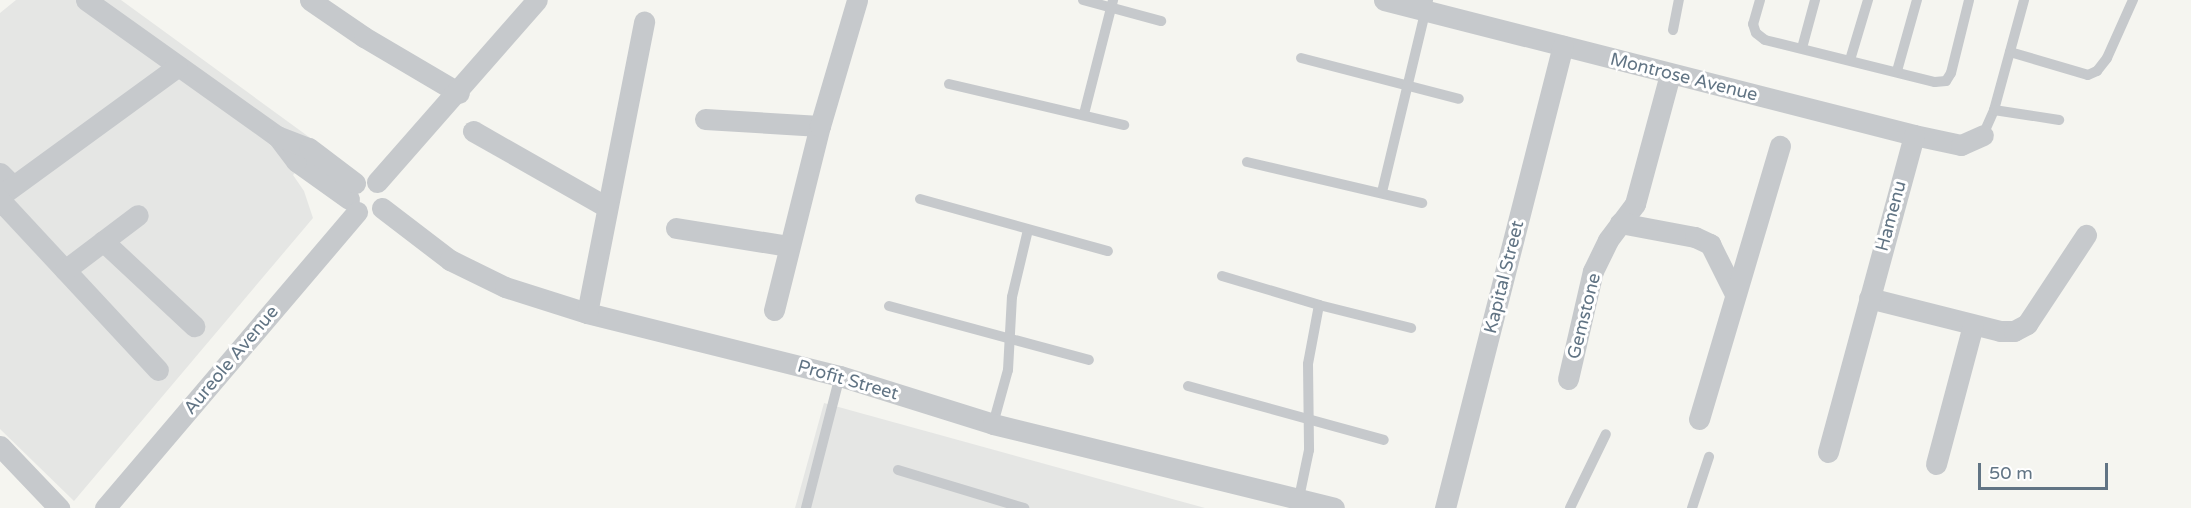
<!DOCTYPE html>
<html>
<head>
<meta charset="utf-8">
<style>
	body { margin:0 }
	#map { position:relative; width:2191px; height:508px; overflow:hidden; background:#f5f5f0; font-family:"Varela Round",sans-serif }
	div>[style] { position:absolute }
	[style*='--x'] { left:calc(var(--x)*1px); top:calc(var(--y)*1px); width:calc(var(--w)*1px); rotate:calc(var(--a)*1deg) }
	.built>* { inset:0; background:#e5e6e4 }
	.lane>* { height:10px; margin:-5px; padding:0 5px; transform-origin:5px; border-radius:5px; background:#c6c9cc }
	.street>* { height:21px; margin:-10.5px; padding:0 10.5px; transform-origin:10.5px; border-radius:10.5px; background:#c6c9cc }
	span { translate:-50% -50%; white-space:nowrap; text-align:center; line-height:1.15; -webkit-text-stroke:6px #fff; paint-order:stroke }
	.street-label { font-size:18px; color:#617484 }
	.scale { position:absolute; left:1978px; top:463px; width:130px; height:27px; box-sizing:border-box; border:3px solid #617484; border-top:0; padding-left:8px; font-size:18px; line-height:21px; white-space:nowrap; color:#617484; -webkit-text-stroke:4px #fff; paint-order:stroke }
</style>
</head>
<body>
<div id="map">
	<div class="built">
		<i style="clip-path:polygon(16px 0,121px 0,320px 145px,293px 175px,304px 191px,313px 218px,74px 501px,0 429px,0 13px)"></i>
		<i style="clip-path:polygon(824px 403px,1205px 508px,795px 508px)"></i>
	</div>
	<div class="lane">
		<i style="--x:1083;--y:0;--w:81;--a:15.1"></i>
		<i style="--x:1760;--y:0;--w:25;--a:106"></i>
		<i style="--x:1753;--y:24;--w:9;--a:72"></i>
		<i style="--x:1756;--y:33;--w:11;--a:38"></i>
		<i style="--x:1765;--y:40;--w:175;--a:13.9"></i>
		<i style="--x:1935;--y:82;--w:11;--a:-5"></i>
		<i style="--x:1946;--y:81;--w:9;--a:-58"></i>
		<i style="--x:1951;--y:73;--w:75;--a:-76.1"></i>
		<i style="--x:1673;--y:30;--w:31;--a:-79"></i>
		<i style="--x:1802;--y:48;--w:50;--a:-74.8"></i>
		<i style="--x:2010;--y:52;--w:81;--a:16.4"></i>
		<i style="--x:2088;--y:75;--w:10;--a:-24"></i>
		<i style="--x:2097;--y:71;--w:16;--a:-52"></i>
		<i style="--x:2107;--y:58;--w:64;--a:-65.9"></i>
		<i style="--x:1301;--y:58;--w:163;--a:14.5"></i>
		<i style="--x:1850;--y:60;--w:63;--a:-73.3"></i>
		<i style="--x:1897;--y:71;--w:74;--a:-74.3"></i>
		<i style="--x:949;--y:84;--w:180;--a:13.2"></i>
		<i style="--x:1994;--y:110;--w:114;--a:-74.7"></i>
		<i style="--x:1084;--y:114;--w:118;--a:-75.7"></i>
		<i style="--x:1983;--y:135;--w:27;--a:-66"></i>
		<i style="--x:1994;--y:110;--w:66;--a:8.7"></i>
		<i style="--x:1247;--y:162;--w:180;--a:13.2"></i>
		<i style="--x:1382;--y:192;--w:197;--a:-76.5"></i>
		<i style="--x:920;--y:199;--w:195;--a:15.5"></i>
		<i style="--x:1222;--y:276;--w:101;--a:16.6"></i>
		<i style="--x:1319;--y:305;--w:60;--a:100.6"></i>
		<i style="--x:1308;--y:364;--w:86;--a:89.3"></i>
		<i style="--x:1309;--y:450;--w:49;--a:101.8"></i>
		<i style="--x:1319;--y:305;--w:95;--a:14"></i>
		<i style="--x:889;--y:306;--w:207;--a:15.1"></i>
		<i style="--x:1188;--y:386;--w:203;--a:15.4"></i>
		<i style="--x:993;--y:424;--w:56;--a:-74.5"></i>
		<i style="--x:1008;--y:370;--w:73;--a:-86.9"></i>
		<i style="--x:1012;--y:297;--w:69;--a:-76.6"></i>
		<i style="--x:898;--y:470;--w:132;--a:16.8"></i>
		<i style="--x:806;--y:508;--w:136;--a:-75.6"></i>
		<i style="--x:1570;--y:508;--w:82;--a:-64.1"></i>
		<i style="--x:1692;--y:508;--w:54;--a:-71.6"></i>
	</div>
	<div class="street">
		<i style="--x:86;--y:0;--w:234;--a:35.5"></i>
		<i style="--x:310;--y:0;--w:65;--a:34.4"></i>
		<i style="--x:364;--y:37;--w:110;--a:30.5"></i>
		<i style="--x:1384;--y:0;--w:547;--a:14.29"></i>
		<i style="--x:1914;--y:135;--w:48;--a:12"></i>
		<i style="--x:1961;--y:145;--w:24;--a:-24"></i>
		<i style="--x:705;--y:119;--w:115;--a:3.5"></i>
		<i style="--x:473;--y:131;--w:154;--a:29.6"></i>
		<i style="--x:0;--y:173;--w:18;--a:45"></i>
		<i style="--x:377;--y:182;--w:242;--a:-48.7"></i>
		<i style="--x:0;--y:196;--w:219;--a:-36.1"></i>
		<i style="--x:349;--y:199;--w:65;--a:-144.4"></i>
		<i style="--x:296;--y:161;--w:31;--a:-127"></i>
		<i style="--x:277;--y:136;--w:34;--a:21"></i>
		<i style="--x:309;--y:148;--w:58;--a:37.3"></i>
		<i style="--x:0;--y:200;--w:232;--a:47.1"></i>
		<i style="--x:382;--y:208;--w:86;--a:37.4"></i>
		<i style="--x:450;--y:260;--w:61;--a:26.1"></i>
		<i style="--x:505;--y:287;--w:86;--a:17.6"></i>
		<i style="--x:587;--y:313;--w:261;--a:14"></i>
		<i style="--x:840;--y:376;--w:160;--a:17.4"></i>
		<i style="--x:993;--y:424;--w:351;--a:13.8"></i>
		<i style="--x:1620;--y:223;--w:76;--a:10.6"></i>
		<i style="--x:1695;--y:237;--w:17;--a:25"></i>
		<i style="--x:1710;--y:244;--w:54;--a:63.4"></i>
		<i style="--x:676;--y:228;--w:113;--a:9.1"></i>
		<i style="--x:103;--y:241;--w:125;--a:43"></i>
		<i style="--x:65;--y:270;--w:91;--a:-37"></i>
		<i style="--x:1869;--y:298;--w:135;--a:14.1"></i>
		<i style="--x:2000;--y:331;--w:14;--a:0"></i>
		<i style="--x:2014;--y:331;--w:15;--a:-28"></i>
		<i style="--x:2027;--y:324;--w:107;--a:-56.5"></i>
		<i style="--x:774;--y:310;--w:190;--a:-76"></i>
		<i style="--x:820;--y:126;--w:131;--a:-73.6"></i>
		<i style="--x:587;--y:313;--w:297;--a:-78.9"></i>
		<i style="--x:1568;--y:379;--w:111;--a:-77"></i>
		<i style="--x:1593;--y:271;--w:34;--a:-64"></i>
		<i style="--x:1608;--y:240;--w:45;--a:-53.1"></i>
		<i style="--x:1635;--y:204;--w:135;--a:-74.9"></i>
		<i style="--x:1699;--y:419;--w:285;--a:-73.5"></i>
		<i style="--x:0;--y:446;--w:86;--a:46.4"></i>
		<i style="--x:1828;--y:452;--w:328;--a:-74.8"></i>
		<i style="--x:1936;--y:464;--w:144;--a:-75.1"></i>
		<i style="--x:105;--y:508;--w:389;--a:-49.6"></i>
		<i style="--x:1445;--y:508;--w:477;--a:-75.7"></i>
	</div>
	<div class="street-label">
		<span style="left:1684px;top:77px;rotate:14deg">Montrose Avenue</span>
		<span style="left:1891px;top:216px;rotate:-75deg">Hamenu</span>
		<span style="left:1504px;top:277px;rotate:-76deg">Kapital Street</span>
		<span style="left:1584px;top:316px;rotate:-76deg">Gemstone</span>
		<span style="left:231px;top:360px;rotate:-50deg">Aureole Avenue</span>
		<span style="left:848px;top:380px;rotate:16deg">Profit Street</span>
	</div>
	<div class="scale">50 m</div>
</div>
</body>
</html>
